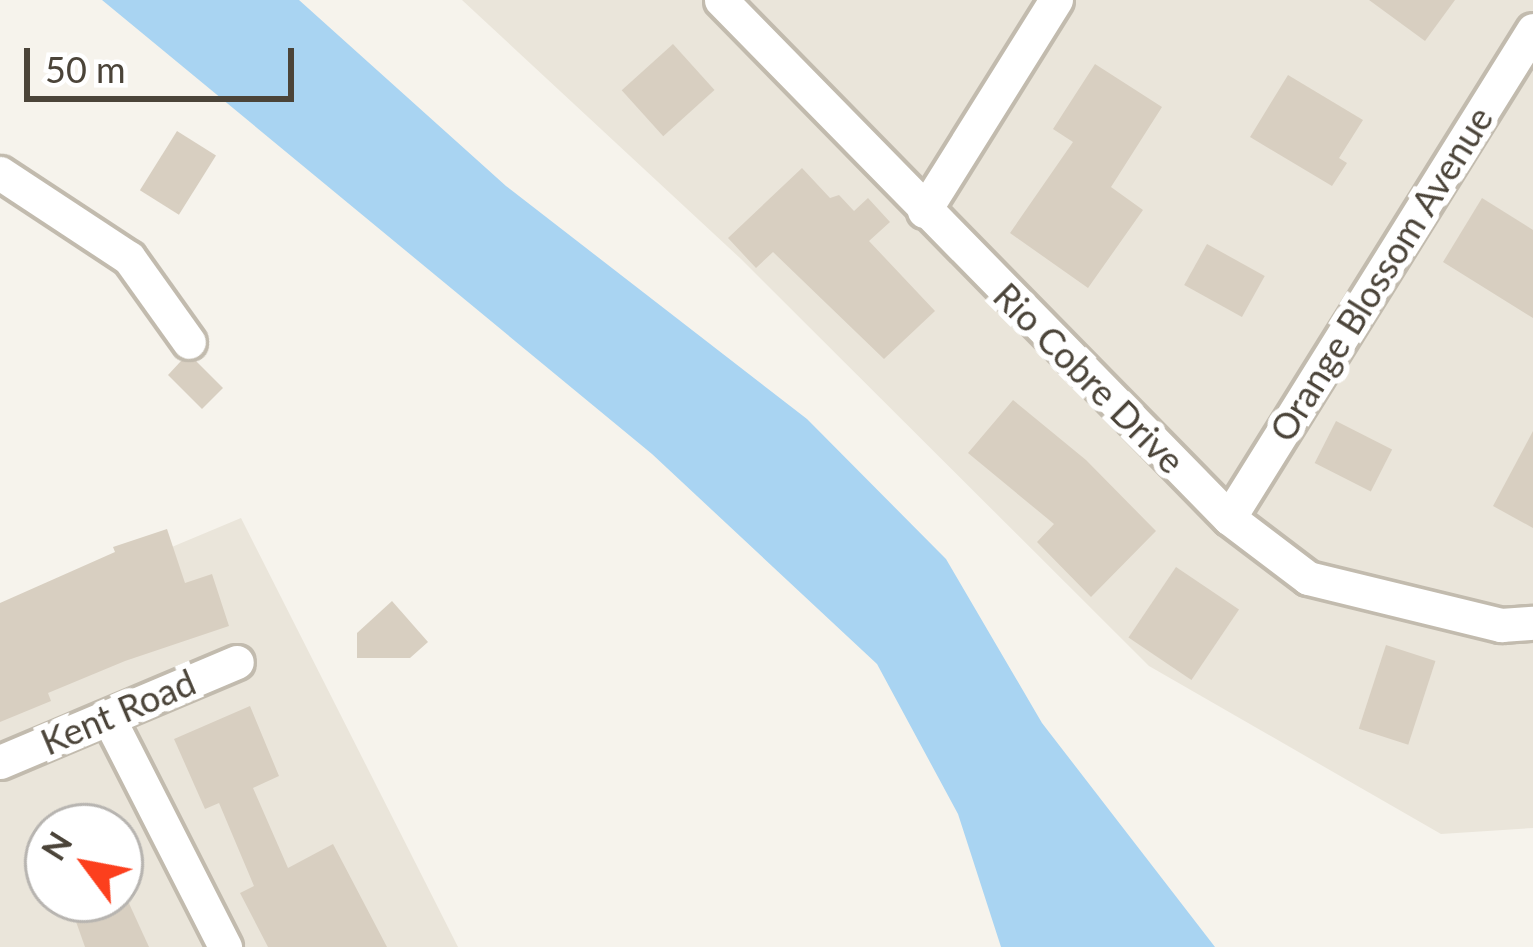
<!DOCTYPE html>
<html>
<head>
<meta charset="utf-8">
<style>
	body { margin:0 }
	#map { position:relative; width:1533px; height:947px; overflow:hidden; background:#f6f3ec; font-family:Lato,sans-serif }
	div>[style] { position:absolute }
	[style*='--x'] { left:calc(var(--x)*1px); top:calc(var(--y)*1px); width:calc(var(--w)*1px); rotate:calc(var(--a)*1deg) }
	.residential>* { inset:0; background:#eae5da }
	.water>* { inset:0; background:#a9d4f2 }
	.building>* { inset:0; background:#d8cfc1; transform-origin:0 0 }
	.roads { filter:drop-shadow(3px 0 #c2bbae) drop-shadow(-3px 0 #c2bbae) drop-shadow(0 3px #c2bbae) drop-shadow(0 -3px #c2bbae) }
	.street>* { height:33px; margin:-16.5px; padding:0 16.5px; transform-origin:16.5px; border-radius:16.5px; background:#fff }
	span { translate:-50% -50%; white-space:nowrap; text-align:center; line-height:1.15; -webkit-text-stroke:12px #fff; paint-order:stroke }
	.street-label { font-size:36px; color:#4b4439 }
	.north { position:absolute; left:24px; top:803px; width:120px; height:120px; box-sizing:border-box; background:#fff; border:3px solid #b7b4b0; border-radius:50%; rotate:302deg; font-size:33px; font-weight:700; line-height:48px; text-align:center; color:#4b4439 }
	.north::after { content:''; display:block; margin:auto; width:42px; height:54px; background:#fc3f1d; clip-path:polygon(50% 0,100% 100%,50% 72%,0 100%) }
	.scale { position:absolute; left:24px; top:48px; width:270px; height:54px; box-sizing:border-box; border:6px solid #4b4439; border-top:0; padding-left:15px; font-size:36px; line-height:42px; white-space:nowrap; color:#4b4439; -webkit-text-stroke:9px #fff; paint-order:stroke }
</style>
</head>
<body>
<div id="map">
	<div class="residential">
		<i style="clip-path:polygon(462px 0,1533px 0,1533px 828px,1441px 834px,1149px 666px,741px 259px)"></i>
		<i style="clip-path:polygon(evenodd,241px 518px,458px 947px,0 947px,0 619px,241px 518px,48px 827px,120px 827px,120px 899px,48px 899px,48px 827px)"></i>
	</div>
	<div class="water">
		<i style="clip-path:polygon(102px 0,299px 0,506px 186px,807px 419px,946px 559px,1042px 723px,1215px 947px,1001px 947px,958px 814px,877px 664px,652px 454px)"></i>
	</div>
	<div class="building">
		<i style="clip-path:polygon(1369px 0,1455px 0,1425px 41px)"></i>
		<i style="left:673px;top:44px;width:62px;height:69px;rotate:48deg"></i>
		<i style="clip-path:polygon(1095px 64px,1162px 107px,1111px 187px,1143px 210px,1088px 288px,1010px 233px,1073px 142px,1053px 129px)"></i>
		<i style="clip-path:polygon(1288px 75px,1363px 120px,1339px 158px,1347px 163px,1332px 186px,1250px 137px)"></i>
		<i style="left:177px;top:131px;width:46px;height:70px;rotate:32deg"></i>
		<i style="clip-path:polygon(802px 168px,830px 198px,839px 195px,854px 211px,868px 198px,890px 222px,869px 241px,935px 311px,884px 359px,773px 252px,756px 268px,728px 238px)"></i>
		<i style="clip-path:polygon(1482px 198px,1533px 230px,1533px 318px,1443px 262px)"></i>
		<i style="left:1207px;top:244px;width:66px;height:47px;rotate:29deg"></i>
		<i style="clip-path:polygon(181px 361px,196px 361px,223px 388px,202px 409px,168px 375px)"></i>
		<i style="clip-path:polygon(1013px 400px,1086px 460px,1156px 531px,1091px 597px,1037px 542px,1054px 524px,968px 453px)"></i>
		<i style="left:1336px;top:421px;width:63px;height:47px;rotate:27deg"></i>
		<i style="clip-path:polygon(1533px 431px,1533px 528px,1493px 506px)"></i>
		<i style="clip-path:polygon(167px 529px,185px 583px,212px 574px,229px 626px,125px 661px,48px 693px,51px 701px,0 722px,0 603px,115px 552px,113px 547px)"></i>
		<i style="left:1176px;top:567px;width:76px;height:85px;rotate:34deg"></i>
		<i style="clip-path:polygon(392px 601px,428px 642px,410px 658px,357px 658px,357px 633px)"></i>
		<i style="left:1386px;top:645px;width:52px;height:88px;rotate:18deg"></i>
		<i style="clip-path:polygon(250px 706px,279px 776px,253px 788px,288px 868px,333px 844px,387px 947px,268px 947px,240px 893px,254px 886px,219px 803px,205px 809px,174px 739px)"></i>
		<i style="clip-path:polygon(68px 899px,127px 899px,149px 947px,85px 947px)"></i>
	</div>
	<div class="roads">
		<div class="street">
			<i style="--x:721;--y:0;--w:726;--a:45.56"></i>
			<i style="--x:1229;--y:518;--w:99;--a:37.2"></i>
			<i style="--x:1308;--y:578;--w:199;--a:13.7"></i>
			<i style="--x:1501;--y:625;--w:32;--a:-4"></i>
			<i style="--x:0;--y:173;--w:154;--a:33.4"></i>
			<i style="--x:129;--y:258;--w:103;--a:54.5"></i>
			<i style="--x:924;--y:211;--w:249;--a:-58"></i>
			<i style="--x:1229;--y:518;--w:575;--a:-58.08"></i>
			<i style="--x:108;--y:717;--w:258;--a:63"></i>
			<i style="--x:0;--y:762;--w:257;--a:-22.9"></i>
		</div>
	</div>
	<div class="street-label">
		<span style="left:1381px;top:274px;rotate:-58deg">Orange Blossom Avenue</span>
		<span style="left:1089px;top:378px;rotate:45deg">Rio Cobre Drive</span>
		<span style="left:118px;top:712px;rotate:-23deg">Kent Road</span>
	</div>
	<div class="north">N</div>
	<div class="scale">50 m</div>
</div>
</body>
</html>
